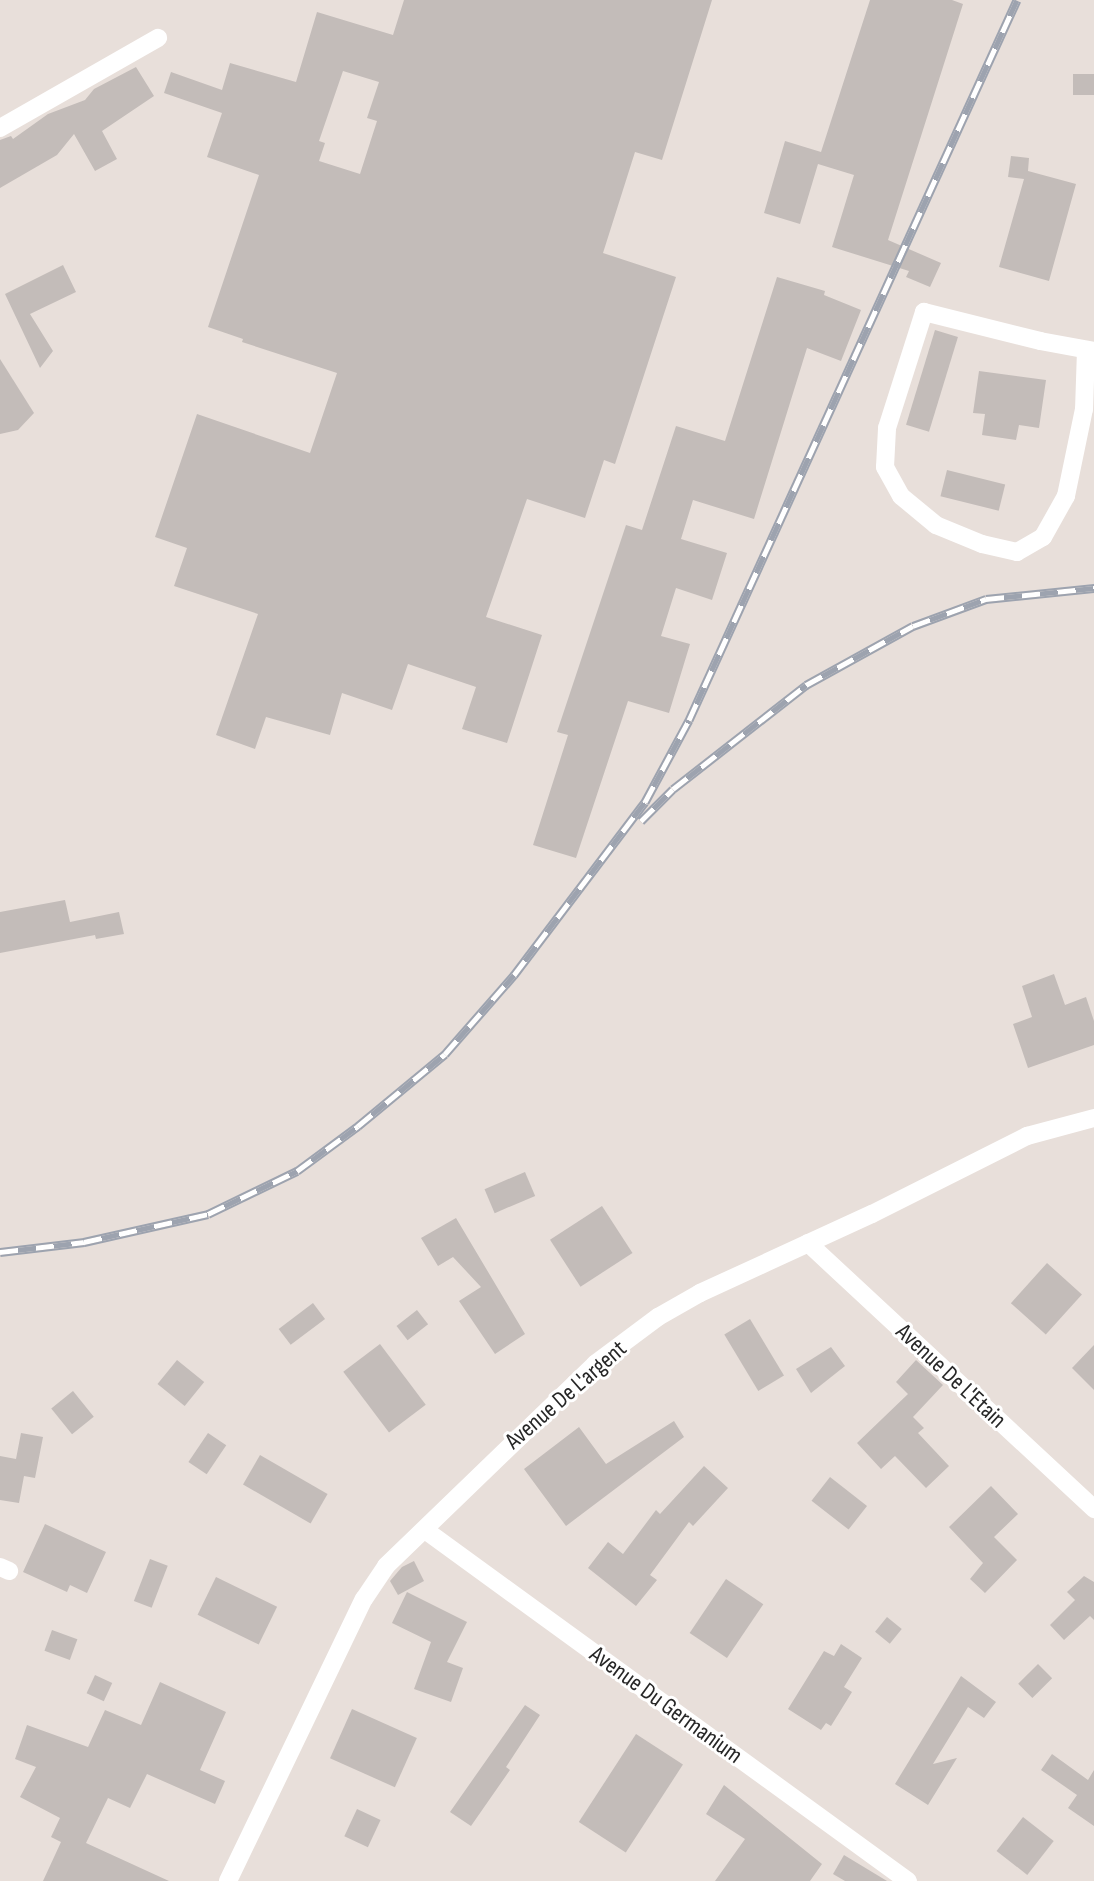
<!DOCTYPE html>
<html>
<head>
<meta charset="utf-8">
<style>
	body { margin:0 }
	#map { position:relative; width:1094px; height:1881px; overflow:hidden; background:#e8dfda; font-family:"Sofia Sans Condensed",sans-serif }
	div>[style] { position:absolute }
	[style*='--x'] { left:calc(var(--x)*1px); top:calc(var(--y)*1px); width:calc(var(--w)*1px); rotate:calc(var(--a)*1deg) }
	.building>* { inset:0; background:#c3bcb9; transform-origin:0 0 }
	.street>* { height:18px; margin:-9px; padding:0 9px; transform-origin:9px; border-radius:9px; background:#fff }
	.rail>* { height:9px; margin-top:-4.5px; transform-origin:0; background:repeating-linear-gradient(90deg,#fff 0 18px,#9da3af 0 36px); box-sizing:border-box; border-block:2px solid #9da3af }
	span { translate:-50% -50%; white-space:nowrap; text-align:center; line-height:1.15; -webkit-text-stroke:6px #fff; paint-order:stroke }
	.street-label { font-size:24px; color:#272727 }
</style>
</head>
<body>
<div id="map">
	<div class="building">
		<i style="clip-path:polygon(evenodd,404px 0,712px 0,662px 160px,635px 152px,603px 253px,676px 277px,615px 464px,604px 460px,585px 518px,527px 499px,486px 617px,542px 635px,507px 743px,462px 729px,476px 687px,408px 664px,392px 710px,342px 693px,330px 735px,266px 717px,255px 749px,216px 735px,258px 614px,174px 586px,187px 548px,155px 537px,197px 414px,310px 453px,337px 373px,242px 342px,243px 339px,208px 327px,259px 175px,207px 157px,222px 113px,164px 93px,171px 72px,222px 90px,230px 63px,296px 82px,317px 12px,393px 35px,404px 0,343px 71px,379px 82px,367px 118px,377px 121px,360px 174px,319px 161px,325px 143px,319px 141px,343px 71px)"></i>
		<i style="clip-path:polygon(870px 0,952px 0,963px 4px,888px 240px,941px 263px,930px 287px,906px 277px,909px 271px,832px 247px,854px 175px,818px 164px,800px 224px,764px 213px,785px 141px,821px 152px)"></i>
		<i style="clip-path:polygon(136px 67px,154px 96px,102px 131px,117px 159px,95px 171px,74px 134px,57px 155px,0 188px,0 140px,11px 136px,13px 139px,48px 114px,85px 100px,94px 89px)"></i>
		<i style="left:1094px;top:74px;width:21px;height:21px;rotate:90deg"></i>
		<i style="clip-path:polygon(1011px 156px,1029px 158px,1028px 171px,1076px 184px,1049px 281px,999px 267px,1024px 179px,1008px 177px)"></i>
		<i style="clip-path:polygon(63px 265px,76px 292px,30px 314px,53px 351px,40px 368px,5px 294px)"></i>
		<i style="clip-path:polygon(777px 277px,825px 291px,824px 295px,861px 310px,841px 361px,807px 348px,754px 519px,693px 500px,681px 539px,727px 553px,712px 600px,676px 588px,661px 636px,690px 644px,669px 713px,628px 701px,576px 858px,533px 845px,568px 735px,557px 732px,626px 525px,642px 530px,676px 426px,725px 441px)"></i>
		<i style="left:935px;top:330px;width:24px;height:99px;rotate:17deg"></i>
		<i style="clip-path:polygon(0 359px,34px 413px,18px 430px,0 434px)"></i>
		<i style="clip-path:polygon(979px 371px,1046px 380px,1039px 428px,1019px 425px,1016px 440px,982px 435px,985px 414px,973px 413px)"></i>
		<i style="left:947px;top:470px;width:60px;height:27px;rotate:14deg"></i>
		<i style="clip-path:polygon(65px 900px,70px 922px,119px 912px,124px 934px,96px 939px,95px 935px,0 953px,0 912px)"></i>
		<i style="clip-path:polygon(1054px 974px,1065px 1005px,1086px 997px,1094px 1021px,1094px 1045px,1028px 1068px,1013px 1024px,1032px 1017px,1022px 986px)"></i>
		<i style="left:525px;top:1172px;width:26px;height:44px;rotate:67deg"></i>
		<i style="left:602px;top:1206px;width:56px;height:62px;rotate:57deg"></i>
		<i style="clip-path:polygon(456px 1218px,525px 1334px,495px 1354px,459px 1301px,481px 1287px,453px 1257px,438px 1266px,421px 1238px)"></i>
		<i style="left:1047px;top:1263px;width:47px;height:54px;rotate:42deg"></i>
		<i style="left:313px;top:1303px;width:20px;height:43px;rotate:53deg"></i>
		<i style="left:417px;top:1310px;width:18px;height:26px;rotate:52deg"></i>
		<i style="left:750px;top:1319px;width:66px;height:30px;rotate:59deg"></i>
		<i style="left:380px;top:1344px;width:76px;height:46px;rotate:53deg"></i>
		<i style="clip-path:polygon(1094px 1345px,1094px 1390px,1072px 1368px)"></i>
		<i style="clip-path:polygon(831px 1347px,845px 1366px,811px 1393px,796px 1369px)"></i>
		<i style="left:177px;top:1360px;width:35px;height:31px;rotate:39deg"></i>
		<i style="clip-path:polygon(916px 1360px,943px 1385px,913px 1417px,924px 1428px,918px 1433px,949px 1466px,926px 1488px,895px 1456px,881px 1469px,857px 1443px,908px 1394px,896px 1382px)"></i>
		<i style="left:73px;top:1391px;width:33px;height:28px;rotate:51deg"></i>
		<i style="clip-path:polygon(674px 1421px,684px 1437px,566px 1526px,524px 1469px,579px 1427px,606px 1464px)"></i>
		<i style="clip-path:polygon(21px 1433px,43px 1437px,35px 1478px,24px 1476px,19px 1503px,0 1500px,0 1456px,16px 1459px)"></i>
		<i style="left:208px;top:1433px;width:22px;height:35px;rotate:34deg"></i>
		<i style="left:260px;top:1455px;width:78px;height:34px;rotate:30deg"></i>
		<i style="clip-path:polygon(704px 1466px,728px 1488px,693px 1526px,689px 1522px,650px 1575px,657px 1580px,636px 1606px,588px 1568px,608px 1542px,623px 1554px,656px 1510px,660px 1514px)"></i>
		<i style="left:830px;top:1477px;width:47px;height:30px;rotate:38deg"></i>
		<i style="clip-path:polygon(991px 1486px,1018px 1514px,994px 1537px,1017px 1560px,985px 1593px,970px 1579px,983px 1563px,949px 1527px)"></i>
		<i style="clip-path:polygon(45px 1524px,106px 1552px,87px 1593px,70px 1585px,67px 1592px,23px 1572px)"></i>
		<i style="left:150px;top:1559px;width:19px;height:45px;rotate:21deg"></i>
		<i style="clip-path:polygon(414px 1561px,424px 1581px,398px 1595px,390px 1581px,402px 1567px)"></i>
		<i style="clip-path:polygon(1084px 1576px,1094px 1582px,1094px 1620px,1090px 1616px,1064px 1640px,1050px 1625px,1075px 1600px,1067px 1592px)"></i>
		<i style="left:216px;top:1577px;width:68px;height:42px;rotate:26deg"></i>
		<i style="left:726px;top:1579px;width:45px;height:65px;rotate:34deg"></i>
		<i style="clip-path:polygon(407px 1592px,467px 1622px,447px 1662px,463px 1668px,451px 1702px,414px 1689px,431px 1642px,392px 1623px)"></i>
		<i style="left:887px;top:1617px;width:19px;height:19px;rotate:39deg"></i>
		<i style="left:52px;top:1630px;width:27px;height:22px;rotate:20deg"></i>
		<i style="clip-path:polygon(841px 1644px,862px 1658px,844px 1687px,852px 1692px,831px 1726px,826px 1723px,821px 1730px,788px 1709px,824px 1651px,834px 1656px)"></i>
		<i style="left:1038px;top:1664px;width:20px;height:28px;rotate:45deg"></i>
		<i style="left:95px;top:1675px;width:19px;height:20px;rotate:25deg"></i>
		<i style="clip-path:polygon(961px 1676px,996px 1702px,984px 1718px,968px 1707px,933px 1764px,957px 1758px,928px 1805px,895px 1784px)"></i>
		<i style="clip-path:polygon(160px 1682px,226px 1712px,200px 1770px,225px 1781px,215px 1804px,147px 1774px,130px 1808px,108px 1798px,86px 1843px,169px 1881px,43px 1881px,61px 1842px,51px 1837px,60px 1818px,20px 1797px,36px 1767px,15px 1759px,27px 1725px,88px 1747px,105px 1710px,141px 1725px)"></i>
		<i style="clip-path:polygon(525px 1705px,540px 1715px,506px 1767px,510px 1770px,471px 1826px,450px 1812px)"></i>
		<i style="left:352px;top:1709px;width:71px;height:54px;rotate:24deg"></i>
		<i style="left:636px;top:1734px;width:56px;height:105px;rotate:33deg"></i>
		<i style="clip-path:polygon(1052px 1754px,1088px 1780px,1094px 1770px,1094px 1826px,1068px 1808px,1077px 1795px,1041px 1770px)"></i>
		<i style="clip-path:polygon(724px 1785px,822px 1864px,810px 1881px,715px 1881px,745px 1839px,706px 1814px)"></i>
		<i style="left:357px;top:1809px;width:26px;height:30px;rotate:25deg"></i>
		<i style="left:1023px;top:1817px;width:39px;height:43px;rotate:38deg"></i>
		<i style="clip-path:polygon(844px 1855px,887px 1881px,845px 1881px,833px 1874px)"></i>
	</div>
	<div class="street">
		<i style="--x:0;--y:128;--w:182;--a:-29.7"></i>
		<i style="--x:1086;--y:350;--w:59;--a:91.9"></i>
		<i style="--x:1084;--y:409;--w:89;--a:101.7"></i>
		<i style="--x:1066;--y:496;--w:47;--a:119.3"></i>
		<i style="--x:1043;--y:537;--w:30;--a:150"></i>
		<i style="--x:1017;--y:552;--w:36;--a:-167"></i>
		<i style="--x:982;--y:544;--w:50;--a:-157.6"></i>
		<i style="--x:936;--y:525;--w:45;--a:-140.4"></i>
		<i style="--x:901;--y:496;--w:33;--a:-119"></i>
		<i style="--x:885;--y:467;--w:39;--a:-87"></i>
		<i style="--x:887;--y:428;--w:122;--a:-72.3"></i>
		<i style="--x:924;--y:312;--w:120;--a:14"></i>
		<i style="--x:1040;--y:341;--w:55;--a:10.5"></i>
		<i style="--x:808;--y:1243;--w:391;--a:42.9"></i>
		<i style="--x:425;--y:1530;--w:597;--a:36.01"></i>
		<i style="--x:0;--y:1567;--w:10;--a:24"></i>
		<i style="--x:228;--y:1881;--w:313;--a:-64.3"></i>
		<i style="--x:364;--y:1599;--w:40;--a:-56"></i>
		<i style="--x:386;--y:1566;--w:291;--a:-44"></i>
		<i style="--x:595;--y:1364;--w:79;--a:-36.7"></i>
		<i style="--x:658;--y:1317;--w:48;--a:-29.7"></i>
		<i style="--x:700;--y:1293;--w:189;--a:-24.7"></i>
		<i style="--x:872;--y:1214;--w:174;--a:-26.7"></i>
		<i style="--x:1027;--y:1136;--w:69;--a:-15"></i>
	</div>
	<div class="rail">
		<i style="--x:641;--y:821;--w:45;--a:-45"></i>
		<i style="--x:673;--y:789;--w:169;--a:-38"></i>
		<i style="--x:806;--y:685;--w:122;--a:-28.9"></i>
		<i style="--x:913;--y:626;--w:78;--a:-20.3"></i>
		<i style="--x:986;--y:599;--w:109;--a:-5.8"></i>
		<i style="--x:0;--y:1252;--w:85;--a:-6.8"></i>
		<i style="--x:84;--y:1242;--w:127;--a:-12.7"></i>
		<i style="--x:208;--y:1214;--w:99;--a:-25.8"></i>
		<i style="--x:297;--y:1171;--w:76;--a:-36.4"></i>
		<i style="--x:358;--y:1126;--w:113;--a:-39.6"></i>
		<i style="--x:445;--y:1054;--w:105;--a:-48.9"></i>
		<i style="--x:514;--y:975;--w:217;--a:-52.9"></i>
		<i style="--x:645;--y:802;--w:93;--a:-61.8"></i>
		<i style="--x:689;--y:720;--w:791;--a:-65.51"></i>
	</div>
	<div class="street-label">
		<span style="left:951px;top:1376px;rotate:43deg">Avenue De L'Etain</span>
		<span style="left:566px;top:1395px;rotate:-41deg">Avenue De L'argent</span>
		<span style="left:666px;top:1705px;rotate:36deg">Avenue Du Germanium</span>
	</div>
</div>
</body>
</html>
